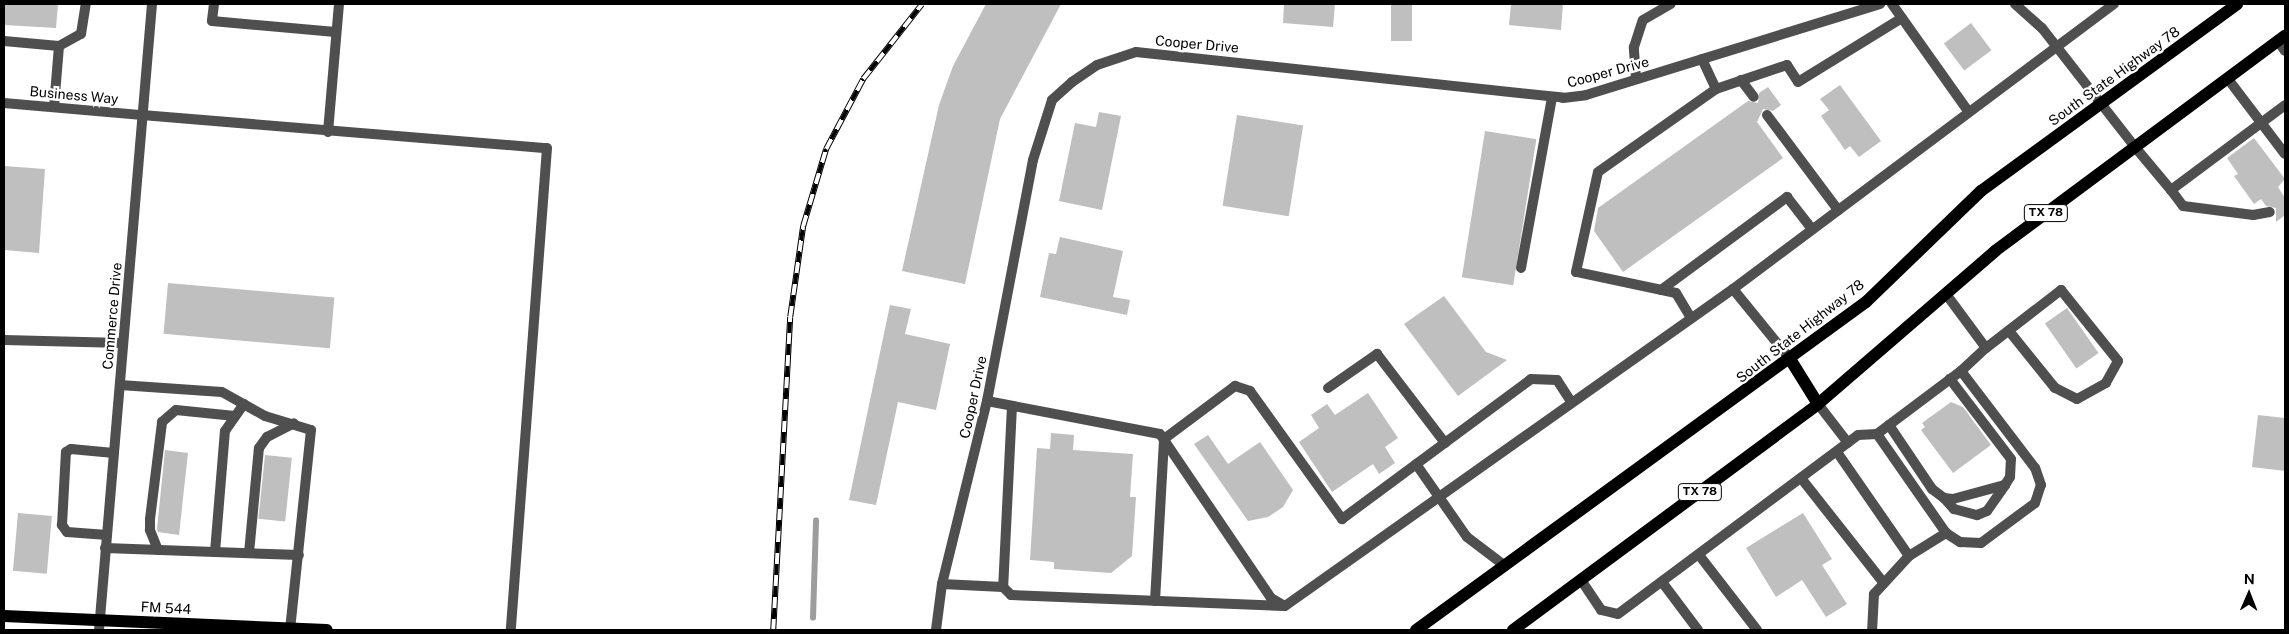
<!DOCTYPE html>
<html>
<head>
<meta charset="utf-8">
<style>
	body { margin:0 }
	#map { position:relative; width:2289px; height:634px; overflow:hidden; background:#fff; font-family:"Public Sans",sans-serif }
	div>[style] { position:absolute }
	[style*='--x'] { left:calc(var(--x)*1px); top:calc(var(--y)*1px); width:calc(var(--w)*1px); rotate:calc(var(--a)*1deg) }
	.stream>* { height:5.5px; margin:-2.75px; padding:0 2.75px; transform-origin:2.75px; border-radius:2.75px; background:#9d9d9d }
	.building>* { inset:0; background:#bfbfbf; transform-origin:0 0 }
	.lane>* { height:10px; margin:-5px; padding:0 5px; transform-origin:5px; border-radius:5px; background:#4f4f4f }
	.street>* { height:10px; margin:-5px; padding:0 5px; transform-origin:5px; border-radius:5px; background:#4f4f4f }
	.primary>* { height:12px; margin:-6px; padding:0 6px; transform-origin:6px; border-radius:6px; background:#000 }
	.rail>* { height:5.5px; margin-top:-2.75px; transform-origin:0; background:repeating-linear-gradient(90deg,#fff 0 11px,#000 0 22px); box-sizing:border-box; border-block:1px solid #000 }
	span { translate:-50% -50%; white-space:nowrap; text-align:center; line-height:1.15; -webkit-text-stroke:4.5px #fff; paint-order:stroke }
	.shield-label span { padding:1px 4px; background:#fff; border:1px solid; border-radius:4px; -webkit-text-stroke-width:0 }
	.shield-label { font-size:12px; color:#000; font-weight:700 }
	.street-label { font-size:14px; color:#000 }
	.frame { position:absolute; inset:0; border:5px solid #000; pointer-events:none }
	.north { position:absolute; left:2224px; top:569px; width:50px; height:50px; -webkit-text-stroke:4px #fff; paint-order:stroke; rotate:1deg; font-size:14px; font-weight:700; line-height:20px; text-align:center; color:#000 }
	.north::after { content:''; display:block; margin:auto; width:18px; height:22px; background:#000; clip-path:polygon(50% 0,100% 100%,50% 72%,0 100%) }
</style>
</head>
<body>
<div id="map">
	<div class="stream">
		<i style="--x:813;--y:618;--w:97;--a:-88.2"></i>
	</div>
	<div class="building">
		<i style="clip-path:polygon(4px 4px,58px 4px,56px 28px,4px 25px)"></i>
		<i style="clip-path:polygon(986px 4px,1061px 4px,1000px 119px,965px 284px,902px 271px,939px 105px,953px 66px)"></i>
		<i style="clip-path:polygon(1284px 4px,1335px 4px,1333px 27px,1283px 23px)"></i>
		<i style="left:1391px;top:4px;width:21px;height:37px"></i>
		<i style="clip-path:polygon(1511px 4px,1563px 4px,1561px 30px,1509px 25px)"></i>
		<i style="left:1971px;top:23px;width:34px;height:34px;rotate:53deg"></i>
		<i style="clip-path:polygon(1840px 85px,1881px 141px,1859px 157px,1850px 146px,1845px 150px,1821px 116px,1829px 110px,1820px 99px)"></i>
		<i style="clip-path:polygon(1768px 87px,1781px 105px,1773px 111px,1763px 109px,1757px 122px,1783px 158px,1623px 272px,1594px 231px,1598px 208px,1748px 101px,1758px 103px,1759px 93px)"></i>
		<i style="clip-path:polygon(1099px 112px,1121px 116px,1102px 210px,1059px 201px,1075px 123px,1096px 127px)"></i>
		<i style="left:1237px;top:115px;width:67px;height:92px;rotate:9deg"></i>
		<i style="left:1485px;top:131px;width:52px;height:148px;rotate:9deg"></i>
		<i style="clip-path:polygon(2254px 138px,2285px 179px,2278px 187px,2285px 198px,2285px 215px,2276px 222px,2276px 208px,2266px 206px,2261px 199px,2254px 204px,2234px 176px,2238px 174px,2227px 158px)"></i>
		<i style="clip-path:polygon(4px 166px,45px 169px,39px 253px,4px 250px)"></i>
		<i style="clip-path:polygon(1060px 237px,1123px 251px,1113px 297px,1130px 300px,1127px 315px,1040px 297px,1049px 253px,1056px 254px)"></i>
		<i style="left:168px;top:283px;width:167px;height:51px;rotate:5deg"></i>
		<i style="clip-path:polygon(1444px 296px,1486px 352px,1507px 360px,1458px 396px,1404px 324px)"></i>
		<i style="clip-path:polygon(890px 305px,911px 309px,905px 334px,950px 344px,936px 410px,898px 402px,876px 505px,849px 500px)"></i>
		<i style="left:2067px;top:308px;width:55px;height:27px;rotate:55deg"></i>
		<i style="clip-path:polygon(1368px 393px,1398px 438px,1385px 447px,1395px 463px,1379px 474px,1373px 464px,1332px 492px,1299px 442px,1319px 428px,1311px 415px,1327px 404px,1335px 415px)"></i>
		<i style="clip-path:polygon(1951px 402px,1963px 407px,1991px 445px,1953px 473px,1921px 430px,1925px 427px,1922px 423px)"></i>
		<i style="clip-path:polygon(2258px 415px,2285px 418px,2285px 471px,2252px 467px)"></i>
		<i style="clip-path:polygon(1051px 433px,1074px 435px,1073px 450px,1133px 454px,1130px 497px,1136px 497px,1132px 556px,1111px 573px,1054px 569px,1054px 562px,1030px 560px,1037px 448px,1050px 449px)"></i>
		<i style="clip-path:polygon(1208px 435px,1228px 464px,1260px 442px,1293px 490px,1283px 507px,1268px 517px,1248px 521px,1194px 444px)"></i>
		<i style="clip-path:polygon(165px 450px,188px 453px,179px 535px,158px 532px,157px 529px)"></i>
		<i style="left:265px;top:455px;width:27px;height:64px;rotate:6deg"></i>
		<i style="left:18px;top:513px;width:34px;height:58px;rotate:5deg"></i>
		<i style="clip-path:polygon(1803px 513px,1832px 559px,1822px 565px,1847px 604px,1826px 617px,1802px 580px,1776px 597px,1746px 548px)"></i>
	</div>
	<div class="lane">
		<i style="--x:214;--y:4;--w:17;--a:97"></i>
		<i style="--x:212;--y:21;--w:124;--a:5.1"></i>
		<i style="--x:1892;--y:4;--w:131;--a:54.6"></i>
		<i style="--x:4;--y:41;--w:55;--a:5.2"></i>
		<i style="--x:59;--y:46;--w:61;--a:94.7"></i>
		<i style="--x:2278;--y:41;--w:12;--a:55"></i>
		<i style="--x:59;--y:46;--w:25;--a:-29"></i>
		<i style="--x:81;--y:34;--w:30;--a:-81"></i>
		<i style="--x:1702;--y:59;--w:33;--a:65"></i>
		<i style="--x:1636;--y:79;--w:32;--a:-94"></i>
		<i style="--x:1634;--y:47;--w:28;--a:-72"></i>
		<i style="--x:1643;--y:20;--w:32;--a:-30"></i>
		<i style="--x:2228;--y:79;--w:94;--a:52.8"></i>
		<i style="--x:1741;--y:80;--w:21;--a:53"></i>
		<i style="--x:142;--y:115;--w:406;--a:4.7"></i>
		<i style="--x:547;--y:148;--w:483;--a:94.3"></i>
		<i style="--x:1767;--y:115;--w:119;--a:53.2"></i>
		<i style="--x:328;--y:132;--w:128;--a:-85.1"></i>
		<i style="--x:2135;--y:147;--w:56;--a:50.1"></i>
		<i style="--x:2171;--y:190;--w:142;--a:-36.7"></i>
		<i style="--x:2171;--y:190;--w:20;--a:53"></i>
		<i style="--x:2183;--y:206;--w:71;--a:7.3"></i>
		<i style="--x:2253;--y:215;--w:17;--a:-10"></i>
		<i style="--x:1521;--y:268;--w:173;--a:-79.7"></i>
		<i style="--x:1733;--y:289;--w:90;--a:50.8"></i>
		<i style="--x:1661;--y:290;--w:157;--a:-36.4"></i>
		<i style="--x:1787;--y:197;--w:41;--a:52"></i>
		<i style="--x:1946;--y:294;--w:67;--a:53.5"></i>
		<i style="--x:1691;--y:318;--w:29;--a:-121"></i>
		<i style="--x:1676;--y:293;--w:102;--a:-168.1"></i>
		<i style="--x:1576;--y:272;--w:102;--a:-77.6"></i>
		<i style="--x:1598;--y:172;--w:144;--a:-35.1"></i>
		<i style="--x:1716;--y:89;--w:75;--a:-18.7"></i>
		<i style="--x:1787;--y:65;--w:20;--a:57"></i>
		<i style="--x:1798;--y:82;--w:122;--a:-31.6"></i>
		<i style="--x:4;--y:340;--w:119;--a:1.4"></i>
		<i style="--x:120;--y:385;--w:102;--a:3.9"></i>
		<i style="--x:222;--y:392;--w:49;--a:29.2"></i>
		<i style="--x:265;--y:416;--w:48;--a:16.9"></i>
		<i style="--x:311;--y:430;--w:200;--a:96"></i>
		<i style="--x:1328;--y:388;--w:60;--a:-34.8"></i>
		<i style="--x:1377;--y:354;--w:112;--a:52.6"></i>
		<i style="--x:987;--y:401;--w:176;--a:10.8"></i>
		<i style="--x:1160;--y:434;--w:198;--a:55.9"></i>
		<i style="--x:1271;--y:598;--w:16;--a:30"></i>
		<i style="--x:1285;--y:606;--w:549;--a:-35.28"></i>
		<i style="--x:1733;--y:289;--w:476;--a:-36.8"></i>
		<i style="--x:1818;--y:404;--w:49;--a:52.4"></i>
		<i style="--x:1012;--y:406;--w:181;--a:92.8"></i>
		<i style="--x:1003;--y:587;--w:11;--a:45"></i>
		<i style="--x:1011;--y:595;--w:273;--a:2.3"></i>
		<i style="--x:1889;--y:425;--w:77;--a:56.1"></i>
		<i style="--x:1932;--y:489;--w:15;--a:37"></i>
		<i style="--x:1944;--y:498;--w:9;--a:6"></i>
		<i style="--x:1953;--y:499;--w:54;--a:-15.1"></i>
		<i style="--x:2005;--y:485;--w:9;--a:-58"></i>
		<i style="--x:2010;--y:477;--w:18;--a:-87"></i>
		<i style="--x:2011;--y:459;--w:101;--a:-127.3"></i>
		<i style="--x:1877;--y:434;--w:121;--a:55.1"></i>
		<i style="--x:1946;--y:533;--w:17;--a:33"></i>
		<i style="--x:1960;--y:542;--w:21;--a:3"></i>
		<i style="--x:1981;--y:543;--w:67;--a:-36.5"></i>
		<i style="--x:2035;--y:503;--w:19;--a:-72"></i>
		<i style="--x:2041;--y:485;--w:18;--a:-109"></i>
		<i style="--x:2035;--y:468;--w:122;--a:-127.3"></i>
		<i style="--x:1837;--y:452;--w:126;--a:55.3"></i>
		<i style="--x:1909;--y:556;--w:52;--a:132.6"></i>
		<i style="--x:1874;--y:594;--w:36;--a:93"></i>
		<i style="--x:1416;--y:464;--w:89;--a:55.1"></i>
		<i style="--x:1467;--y:537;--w:48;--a:37.3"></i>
		<i style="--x:1801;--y:478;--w:131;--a:51.8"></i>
		<i style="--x:1944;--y:498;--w:15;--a:48"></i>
		<i style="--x:1954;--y:509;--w:24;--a:15"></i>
		<i style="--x:1977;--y:515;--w:11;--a:-22"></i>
		<i style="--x:1987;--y:511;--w:32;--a:-55"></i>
		<i style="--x:107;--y:535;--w:40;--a:-175.7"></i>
		<i style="--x:67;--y:532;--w:9;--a:-126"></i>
		<i style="--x:62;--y:525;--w:73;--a:-86.9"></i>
		<i style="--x:66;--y:452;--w:6;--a:-31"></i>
		<i style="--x:71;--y:449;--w:43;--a:5.3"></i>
		<i style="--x:105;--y:548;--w:194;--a:2.1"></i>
		<i style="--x:158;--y:550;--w:22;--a:-112"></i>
		<i style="--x:150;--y:530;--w:11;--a:-90"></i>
		<i style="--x:150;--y:519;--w:98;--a:-82.9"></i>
		<i style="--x:162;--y:422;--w:18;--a:-41"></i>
		<i style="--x:176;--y:410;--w:59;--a:5.8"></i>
		<i style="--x:215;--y:552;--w:121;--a:-85.3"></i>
		<i style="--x:225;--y:431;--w:33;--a:-55"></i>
		<i style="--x:249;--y:553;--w:105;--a:-84.6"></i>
		<i style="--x:259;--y:448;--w:14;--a:-54"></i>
		<i style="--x:267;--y:437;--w:30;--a:-27"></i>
		<i style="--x:1699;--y:555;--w:95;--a:52.3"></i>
		<i style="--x:1909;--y:556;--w:44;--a:-31.9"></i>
		<i style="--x:1581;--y:580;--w:36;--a:56"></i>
		<i style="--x:1601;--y:610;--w:17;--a:13"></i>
		<i style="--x:1618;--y:614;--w:299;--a:-36.7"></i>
		<i style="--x:1858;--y:435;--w:19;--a:-3"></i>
		<i style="--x:1877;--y:434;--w:105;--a:-36.9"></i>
		<i style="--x:1961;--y:371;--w:34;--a:-43"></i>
		<i style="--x:1986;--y:348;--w:95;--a:-37.7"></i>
		<i style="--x:2061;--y:290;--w:91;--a:51.2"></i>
		<i style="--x:2118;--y:361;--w:25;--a:119"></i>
		<i style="--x:2106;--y:383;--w:33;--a:151"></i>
		<i style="--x:2077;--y:399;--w:25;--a:-153"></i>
		<i style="--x:2055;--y:388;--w:73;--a:-128.9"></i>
		<i style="--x:1662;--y:582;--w:60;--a:53.1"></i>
		<i style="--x:942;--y:584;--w:61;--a:2.8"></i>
		<i style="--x:1155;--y:601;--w:162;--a:-86.8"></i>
		<i style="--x:1164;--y:439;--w:89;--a:-36.7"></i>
		<i style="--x:1235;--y:386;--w:16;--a:18"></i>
		<i style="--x:1250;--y:391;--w:158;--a:54.3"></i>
		<i style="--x:1342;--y:519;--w:235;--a:-36.5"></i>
		<i style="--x:1531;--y:379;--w:26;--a:2"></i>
		<i style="--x:1557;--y:380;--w:27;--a:57"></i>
	</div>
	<div class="street">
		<i style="--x:2015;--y:4;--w:36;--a:42"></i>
		<i style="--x:2042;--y:28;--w:151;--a:52"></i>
		<i style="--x:4;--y:103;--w:139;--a:5"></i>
		<i style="--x:99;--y:630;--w:628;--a:-85.16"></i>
		<i style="--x:936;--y:630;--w:46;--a:-82.6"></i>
		<i style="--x:942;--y:584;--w:188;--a:-76.2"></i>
		<i style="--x:987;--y:401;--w:245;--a:-79.2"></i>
		<i style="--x:1033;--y:160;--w:63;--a:-72.4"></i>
		<i style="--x:1052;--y:100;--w:27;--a:-42"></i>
		<i style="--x:1072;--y:82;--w:30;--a:-34"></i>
		<i style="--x:1097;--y:65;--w:41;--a:-18.4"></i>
		<i style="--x:1136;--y:52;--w:429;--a:6.1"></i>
		<i style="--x:1563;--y:98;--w:23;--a:-7"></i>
		<i style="--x:1586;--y:95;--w:308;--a:-17.2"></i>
	</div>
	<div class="primary">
		<i style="--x:1790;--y:359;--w:53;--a:58.1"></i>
		<i style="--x:4;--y:616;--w:323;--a:2.5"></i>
		<i style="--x:1416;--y:630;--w:557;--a:-36.09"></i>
		<i style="--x:1866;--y:302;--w:160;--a:-44"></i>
		<i style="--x:1981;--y:191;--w:317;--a:-36.1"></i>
		<i style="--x:1513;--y:630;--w:380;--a:-36.5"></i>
		<i style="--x:1818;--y:404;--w:234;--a:-40.8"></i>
		<i style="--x:1995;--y:251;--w:361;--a:-36.6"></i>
	</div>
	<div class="rail">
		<i style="--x:773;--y:630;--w:313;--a:-86.9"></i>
		<i style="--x:790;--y:317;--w:92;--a:-81.9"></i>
		<i style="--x:803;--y:226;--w:80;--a:-73.4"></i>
		<i style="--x:826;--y:149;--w:79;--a:-62.1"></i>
		<i style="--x:863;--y:79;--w:95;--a:-51.8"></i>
	</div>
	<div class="shield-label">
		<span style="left:2046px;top:213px">TX 78</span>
		<span style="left:1700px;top:492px">TX 78</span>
	</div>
	<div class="street-label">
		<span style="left:1197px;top:44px;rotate:5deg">Cooper Drive</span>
		<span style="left:1608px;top:72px;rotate:-15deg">Cooper Drive</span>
		<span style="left:2114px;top:76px;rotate:-36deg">South State Highway 78</span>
		<span style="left:74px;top:95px;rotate:5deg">Business Way</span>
		<span style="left:112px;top:316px;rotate:-85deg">Commerce Drive</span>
		<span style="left:1800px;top:331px;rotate:-38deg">South State Highway 78</span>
		<span style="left:973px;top:397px;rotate:-78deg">Cooper Drive</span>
		<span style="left:166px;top:608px;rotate:3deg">FM 544</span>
	</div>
	<div class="frame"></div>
	<div class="north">N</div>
</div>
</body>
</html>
